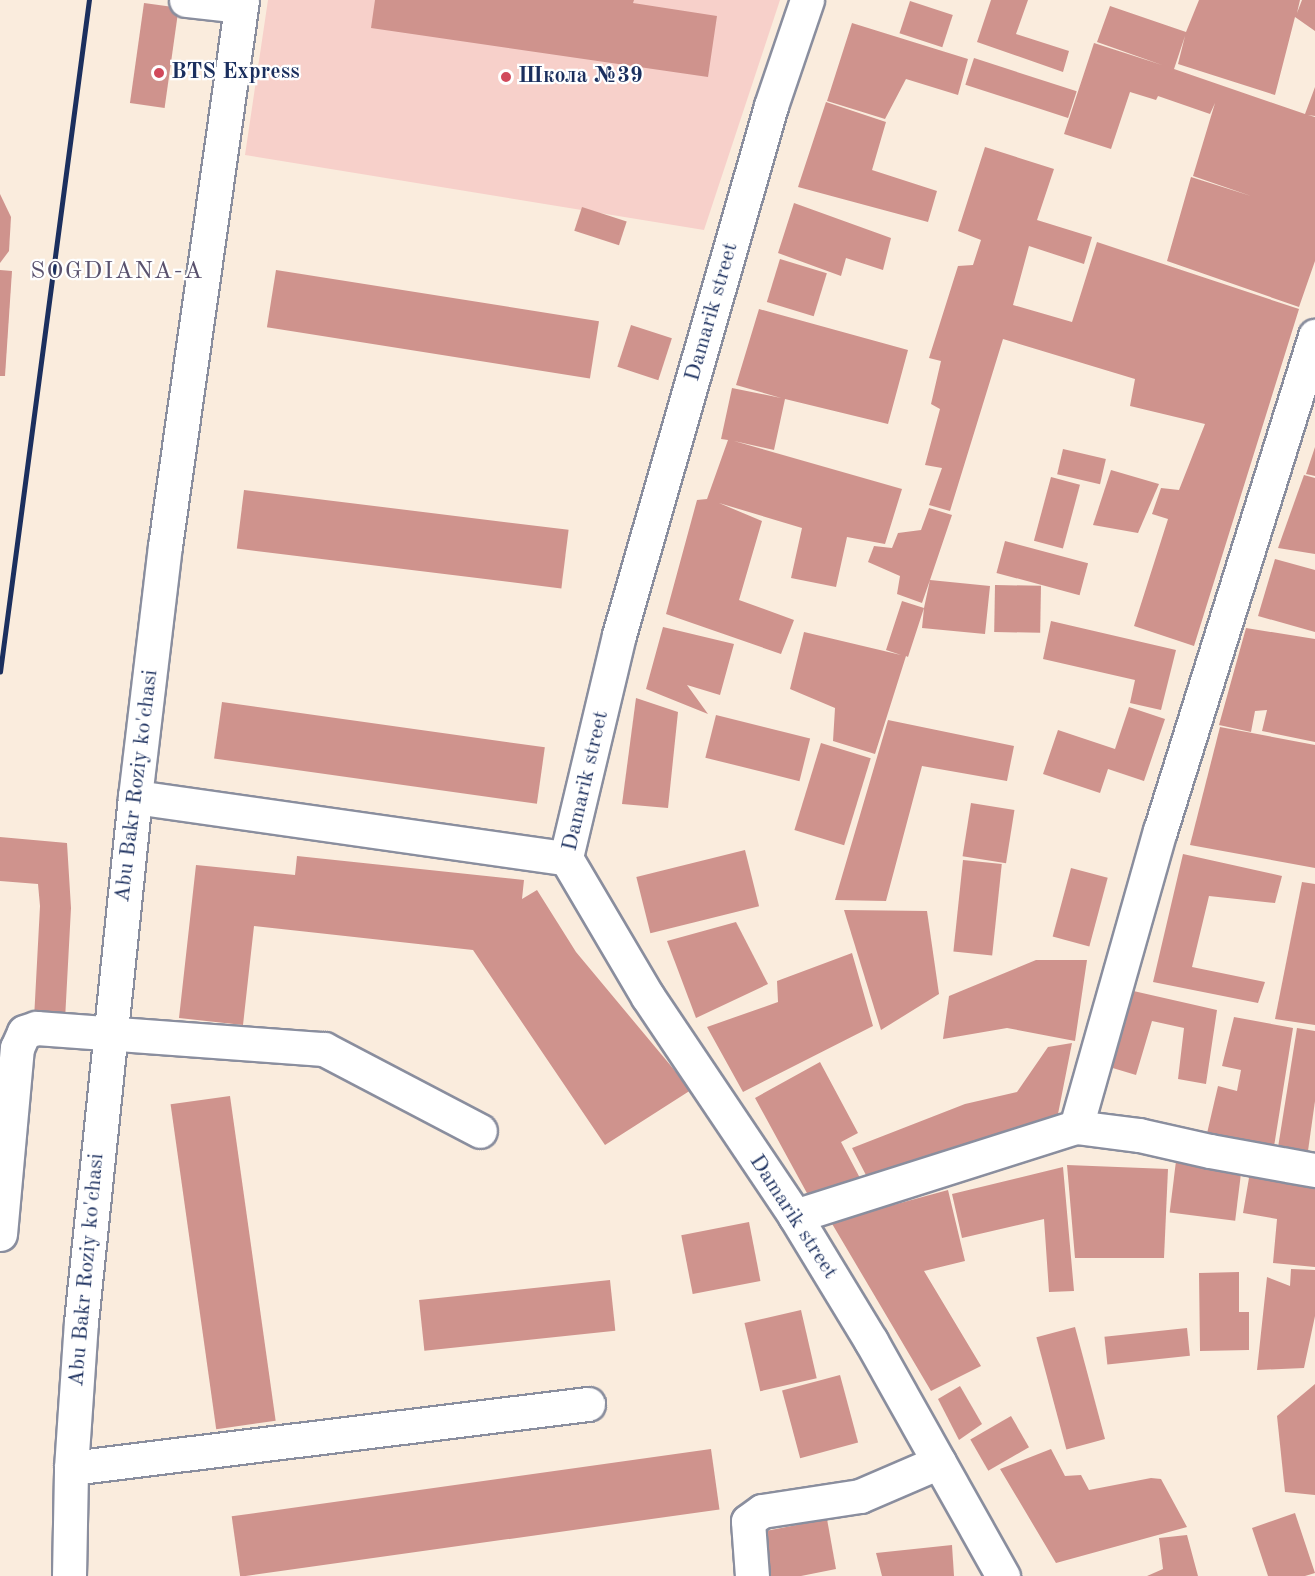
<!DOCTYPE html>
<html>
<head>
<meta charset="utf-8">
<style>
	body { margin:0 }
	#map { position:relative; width:1315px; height:1576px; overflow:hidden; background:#faecdd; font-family:"Old Standard TT",serif }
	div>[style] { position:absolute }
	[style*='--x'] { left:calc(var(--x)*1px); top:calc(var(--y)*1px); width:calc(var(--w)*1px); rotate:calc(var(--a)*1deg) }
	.built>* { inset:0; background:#f7d0ca }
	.building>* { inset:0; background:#cf938d; transform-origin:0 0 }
	.roads { filter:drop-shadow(2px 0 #8a8e9e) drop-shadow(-2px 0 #8a8e9e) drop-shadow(0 2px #8a8e9e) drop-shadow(0 -2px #8a8e9e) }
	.minor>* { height:33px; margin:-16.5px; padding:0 16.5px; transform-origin:16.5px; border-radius:16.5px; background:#fff }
	.rail>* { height:4.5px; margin:-2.25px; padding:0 2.25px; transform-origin:2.25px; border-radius:2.25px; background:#1b2f5e }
	.dots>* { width:16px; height:16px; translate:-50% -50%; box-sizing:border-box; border:3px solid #fff; border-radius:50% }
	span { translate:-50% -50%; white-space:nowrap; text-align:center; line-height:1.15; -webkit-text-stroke:4.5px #fff; paint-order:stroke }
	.poi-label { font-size:22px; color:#1b2f5e; font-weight:700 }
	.left { translate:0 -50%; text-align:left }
	.street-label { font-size:22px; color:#1b2f5e }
	.neighbourhood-label { font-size:24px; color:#5a526e; letter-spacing:1.5px }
</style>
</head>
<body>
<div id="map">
	<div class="built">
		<i style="clip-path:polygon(268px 0,780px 0,704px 230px,245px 155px)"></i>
	</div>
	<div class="building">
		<i style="clip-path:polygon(375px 0,634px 0,633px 3px,717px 16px,708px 77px,371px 28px)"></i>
		<i style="clip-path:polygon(991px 0,1028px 0,1016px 34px,1069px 51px,1063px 72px,977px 42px)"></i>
		<i style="clip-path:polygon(1199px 0,1300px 0,1297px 13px,1302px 0,1315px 0,1315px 31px,1295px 17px,1275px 95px,1178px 64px,1185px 36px,1174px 69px,1305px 114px,1315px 87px,1315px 116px,1308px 115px,1315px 117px,1315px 261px,1299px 307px,1167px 261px,1191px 177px,1251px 196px,1193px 176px,1215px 103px,1210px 114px,1158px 96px,1156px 100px,1130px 92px,1111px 149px,1064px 134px,1094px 43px,1162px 65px,1097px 42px,1110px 6px,1186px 32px)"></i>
		<i style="left:910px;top:1px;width:45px;height:34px;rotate:18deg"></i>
		<i style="left:144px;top:3px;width:35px;height:101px;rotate:8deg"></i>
		<i style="clip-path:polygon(852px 23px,968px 59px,958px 95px,906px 79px,885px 119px,827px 101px)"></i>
		<i style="left:974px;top:58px;width:108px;height:28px;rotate:18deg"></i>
		<i style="clip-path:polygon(826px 102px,886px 122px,872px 170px,937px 191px,928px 222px,798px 187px)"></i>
		<i style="clip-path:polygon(985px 147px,1054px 169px,1037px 220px,1092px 237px,1084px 264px,1029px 246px,1013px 305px,1072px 322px,1097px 242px,1299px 309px,1194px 646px,1134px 626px,1168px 519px,1152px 514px,1161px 488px,1179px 490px,1205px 424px,1130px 406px,1135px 379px,1003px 339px,950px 511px,929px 505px,942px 468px,925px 465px,940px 409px,931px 404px,941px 361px,929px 358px,958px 266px,973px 265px,981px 240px,958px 231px)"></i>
		<i style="clip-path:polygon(0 194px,11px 217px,9px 251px,0 263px)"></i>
		<i style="clip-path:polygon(794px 203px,891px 238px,883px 270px,846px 258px,841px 276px,778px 253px)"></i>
		<i style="left:582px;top:207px;width:47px;height:25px;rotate:18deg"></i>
		<i style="left:780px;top:259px;width:49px;height:45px;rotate:17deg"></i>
		<i style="clip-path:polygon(0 270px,12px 271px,5px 376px,0 376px)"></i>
		<i style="left:276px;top:270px;width:327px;height:58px;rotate:9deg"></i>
		<i style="clip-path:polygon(759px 309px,908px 350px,888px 424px,785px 399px,774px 450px,734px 441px,902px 489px,885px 544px,847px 537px,836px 587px,791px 578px,802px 528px,719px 503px,762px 521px,739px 600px,794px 620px,781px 654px,666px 614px,697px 500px,707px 499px,728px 440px,721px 439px,732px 388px,781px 398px,736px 385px)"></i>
		<i style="left:631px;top:325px;width:43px;height:44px;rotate:18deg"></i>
		<i style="clip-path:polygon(1315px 447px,1315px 476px,1306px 474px)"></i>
		<i style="left:1063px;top:449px;width:44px;height:26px;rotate:13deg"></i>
		<i style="clip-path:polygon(1111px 470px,1159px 484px,1138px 533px,1093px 525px)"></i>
		<i style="clip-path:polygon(1304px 475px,1315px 478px,1315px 554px,1278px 548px)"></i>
		<i style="left:1051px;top:477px;width:30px;height:66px;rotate:15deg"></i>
		<i style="left:244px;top:490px;width:327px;height:59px;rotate:7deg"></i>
		<i style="clip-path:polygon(929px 508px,952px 515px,930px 580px,990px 586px,985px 634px,922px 628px,924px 608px,908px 657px,906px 656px,875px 754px,833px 741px,835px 708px,790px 689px,804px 632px,901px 655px,886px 650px,902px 601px,924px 608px,930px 580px,922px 603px,897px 594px,900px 576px,868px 562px,874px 546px,892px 548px,898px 533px,921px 530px)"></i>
		<i style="left:1005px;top:541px;width:86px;height:33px;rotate:15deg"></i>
		<i style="clip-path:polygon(1275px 559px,1315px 570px,1315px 632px,1258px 616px)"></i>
		<i style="left:995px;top:585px;width:46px;height:47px;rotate:1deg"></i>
		<i style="clip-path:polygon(1051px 621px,1176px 650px,1161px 710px,1130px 703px,1135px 680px,1043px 659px)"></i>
		<i style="clip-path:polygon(663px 627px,734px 644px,720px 695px,687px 685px,708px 714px,646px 689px)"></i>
		<i style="clip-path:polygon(1246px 628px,1315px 639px,1315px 742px,1262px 731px,1267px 710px,1255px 711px,1251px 732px,1219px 725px)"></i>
		<i style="clip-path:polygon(636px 698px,678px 712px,668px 808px,622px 804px)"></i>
		<i style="left:222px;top:702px;width:326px;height:57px;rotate:8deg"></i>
		<i style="clip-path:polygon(1129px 707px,1165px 719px,1144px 781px,1108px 769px,1100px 793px,1043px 774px,1058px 730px,1115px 749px)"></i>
		<i style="left:716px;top:715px;width:97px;height:44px;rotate:14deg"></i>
		<i style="clip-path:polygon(888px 720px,1014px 746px,1007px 781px,922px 766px,886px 901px,835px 900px)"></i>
		<i style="clip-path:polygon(1220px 727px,1315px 745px,1315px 868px,1190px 845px)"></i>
		<i style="left:821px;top:743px;width:52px;height:91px;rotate:17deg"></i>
		<i style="left:971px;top:803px;width:44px;height:54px;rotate:9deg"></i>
		<i style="clip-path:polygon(0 837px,67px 843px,71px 908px,65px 1020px,34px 1019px,40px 906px,38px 884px,0 881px)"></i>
		<i style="left:745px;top:850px;width:58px;height:112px;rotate:76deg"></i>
		<i style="clip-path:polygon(1183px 854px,1282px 876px,1275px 903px,1209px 896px,1192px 967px,1265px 982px,1258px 1003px,1153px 982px)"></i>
		<i style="clip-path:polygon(297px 856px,524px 880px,522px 899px,537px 890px,576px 952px,691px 1090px,605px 1145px,473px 950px,254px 926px,243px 1025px,179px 1018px,196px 865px,295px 875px)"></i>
		<i style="left:963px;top:860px;width:39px;height:92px;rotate:6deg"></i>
		<i style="left:1071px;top:868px;width:38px;height:71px;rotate:15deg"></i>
		<i style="clip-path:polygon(1302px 882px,1315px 884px,1315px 1025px,1275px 1019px)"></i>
		<i style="clip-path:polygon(844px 910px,927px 911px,939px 994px,881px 1030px)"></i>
		<i style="clip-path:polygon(736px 922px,768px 984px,696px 1018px,667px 941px)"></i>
		<i style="clip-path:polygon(852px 953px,873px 1026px,743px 1092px,707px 1027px,778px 1002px,777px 981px)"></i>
		<i style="clip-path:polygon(1036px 960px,1087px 960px,1075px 1041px,1007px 1028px,943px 1039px,949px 996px)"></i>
		<i style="clip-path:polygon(1129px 990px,1217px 1010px,1206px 1084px,1178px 1079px,1184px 1028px,1152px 1021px,1136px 1075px,1106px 1066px)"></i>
		<i style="clip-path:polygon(1234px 1017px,1293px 1028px,1272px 1159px,1205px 1142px,1218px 1086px,1237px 1091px,1241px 1070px,1222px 1066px)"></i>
		<i style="clip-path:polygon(1297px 1028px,1315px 1031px,1315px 1101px,1306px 1165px,1276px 1160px)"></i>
		<i style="clip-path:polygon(1072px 1043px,1058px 1114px,868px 1179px,852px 1148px,965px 1104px,1017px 1092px,1048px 1047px)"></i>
		<i style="clip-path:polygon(820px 1062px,858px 1133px,841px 1142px,861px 1180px,814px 1206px,755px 1098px)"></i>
		<i style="left:230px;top:1096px;width:328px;height:60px;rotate:82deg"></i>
		<i style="left:1176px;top:1161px;width:66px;height:52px;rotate:7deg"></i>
		<i style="clip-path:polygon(1067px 1165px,1168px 1169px,1164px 1258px,1075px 1258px)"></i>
		<i style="clip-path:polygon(1063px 1167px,1074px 1291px,1049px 1292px,1044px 1219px,962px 1238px,952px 1194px)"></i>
		<i style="clip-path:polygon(1250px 1172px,1315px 1188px,1315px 1267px,1273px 1263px,1277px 1219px,1243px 1213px)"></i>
		<i style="clip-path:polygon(948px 1190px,965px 1261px,924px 1271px,981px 1366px,931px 1391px,831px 1222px)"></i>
		<i style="left:749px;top:1222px;width:60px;height:69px;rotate:79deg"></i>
		<i style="clip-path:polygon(1291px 1269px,1315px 1270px,1315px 1316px,1304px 1368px,1257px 1370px,1267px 1277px,1290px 1286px)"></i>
		<i style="clip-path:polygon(1239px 1272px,1239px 1312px,1249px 1312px,1249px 1350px,1200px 1351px,1199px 1273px)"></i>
		<i style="left:610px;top:1280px;width:51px;height:192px;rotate:84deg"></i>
		<i style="left:801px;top:1310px;width:70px;height:58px;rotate:77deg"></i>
		<i style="left:1075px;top:1327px;width:116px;height:40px;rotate:75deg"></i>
		<i style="left:1187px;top:1328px;width:28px;height:83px;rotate:84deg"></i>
		<i style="left:840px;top:1375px;width:70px;height:60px;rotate:75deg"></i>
		<i style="clip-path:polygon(1315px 1384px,1315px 1495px,1285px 1492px,1277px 1416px)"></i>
		<i style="clip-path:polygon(960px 1386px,982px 1424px,959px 1440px,938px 1399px)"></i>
		<i style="left:1011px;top:1416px;width:36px;height:47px;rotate:60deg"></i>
		<i style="left:711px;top:1449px;width:61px;height:484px;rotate:82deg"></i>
		<i style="clip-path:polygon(1051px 1449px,1065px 1476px,1081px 1475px,1089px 1490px,1151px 1478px,1161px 1479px,1187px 1527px,1056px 1563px,1000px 1469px)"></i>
		<i style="clip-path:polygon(1295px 1513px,1315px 1573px,1305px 1576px,1268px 1576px,1252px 1528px)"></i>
		<i style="clip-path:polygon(827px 1519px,836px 1569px,801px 1576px,769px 1576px,761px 1532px)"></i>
		<i style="clip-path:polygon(1187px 1535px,1198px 1576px,1147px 1576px,1163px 1569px,1159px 1538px)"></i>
		<i style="clip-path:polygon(952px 1545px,954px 1576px,882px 1576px,876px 1553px)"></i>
	</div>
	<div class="roads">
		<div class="minor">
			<i style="--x:186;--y:0;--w:55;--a:6.2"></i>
			<i style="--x:807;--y:0;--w:112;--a:108.8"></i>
			<i style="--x:771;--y:106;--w:550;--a:106.03"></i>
			<i style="--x:619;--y:635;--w:229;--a:103.4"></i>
			<i style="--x:566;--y:858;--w:161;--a:59.5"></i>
			<i style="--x:648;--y:997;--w:264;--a:56.1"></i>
			<i style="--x:795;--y:1216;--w:146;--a:58.7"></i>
			<i style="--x:871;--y:1341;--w:270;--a:60.7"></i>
			<i style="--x:135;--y:797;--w:435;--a:8.1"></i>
			<i style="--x:1076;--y:1127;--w:64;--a:7.2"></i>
			<i style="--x:1139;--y:1135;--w:73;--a:12.7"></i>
			<i style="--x:1210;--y:1151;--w:107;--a:10.3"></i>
			<i style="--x:795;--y:1216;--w:295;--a:-17.6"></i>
			<i style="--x:1076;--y:1127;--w:308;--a:-74.2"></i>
			<i style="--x:1160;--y:831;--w:519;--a:-72.61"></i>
			<i style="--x:0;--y:1234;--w:187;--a:-84.8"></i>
			<i style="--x:17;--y:1048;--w:17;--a:-66"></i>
			<i style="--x:24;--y:1032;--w:13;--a:-18"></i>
			<i style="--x:36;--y:1028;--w:289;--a:4.2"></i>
			<i style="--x:324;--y:1049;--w:176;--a:27.7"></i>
			<i style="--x:71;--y:1468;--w:521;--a:-7.06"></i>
			<i style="--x:69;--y:1576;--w:108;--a:-88.9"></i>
			<i style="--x:71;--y:1468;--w:146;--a:-86.1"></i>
			<i style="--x:81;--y:1322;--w:528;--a:-84.13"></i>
			<i style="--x:135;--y:797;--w:253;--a:-83.2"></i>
			<i style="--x:165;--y:546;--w:551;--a:-81.97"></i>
			<i style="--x:752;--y:1576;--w:55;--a:-94.2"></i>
			<i style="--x:748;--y:1521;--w:17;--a:-36"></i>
			<i style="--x:762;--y:1511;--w:99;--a:-8.7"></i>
			<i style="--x:860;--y:1496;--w:86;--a:-23.3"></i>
		</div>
	</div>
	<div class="rail">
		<i style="--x:0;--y:672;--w:678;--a:-82.46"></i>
	</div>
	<div class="dots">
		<i style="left:159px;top:73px;background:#d1495b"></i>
		<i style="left:506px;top:77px;background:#d1495b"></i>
	</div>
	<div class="poi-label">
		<span class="left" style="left:171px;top:73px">BTS Express</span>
		<span class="left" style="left:518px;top:77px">Школа №39</span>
	</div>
	<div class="street-label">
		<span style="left:712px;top:312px;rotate:-74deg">Damarik street</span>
		<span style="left:586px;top:781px;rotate:-77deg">Damarik street</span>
		<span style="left:137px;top:786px;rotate:-83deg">Abu Bakr Roziy ko'chasi</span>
		<span style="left:793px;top:1217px;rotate:57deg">Damarik street</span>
		<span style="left:87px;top:1270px;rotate:-85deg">Abu Bakr Roziy ko'chasi</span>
	</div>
	<div class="neighbourhood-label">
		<span style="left:117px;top:273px">SOGDIANA-А</span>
	</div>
</div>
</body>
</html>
